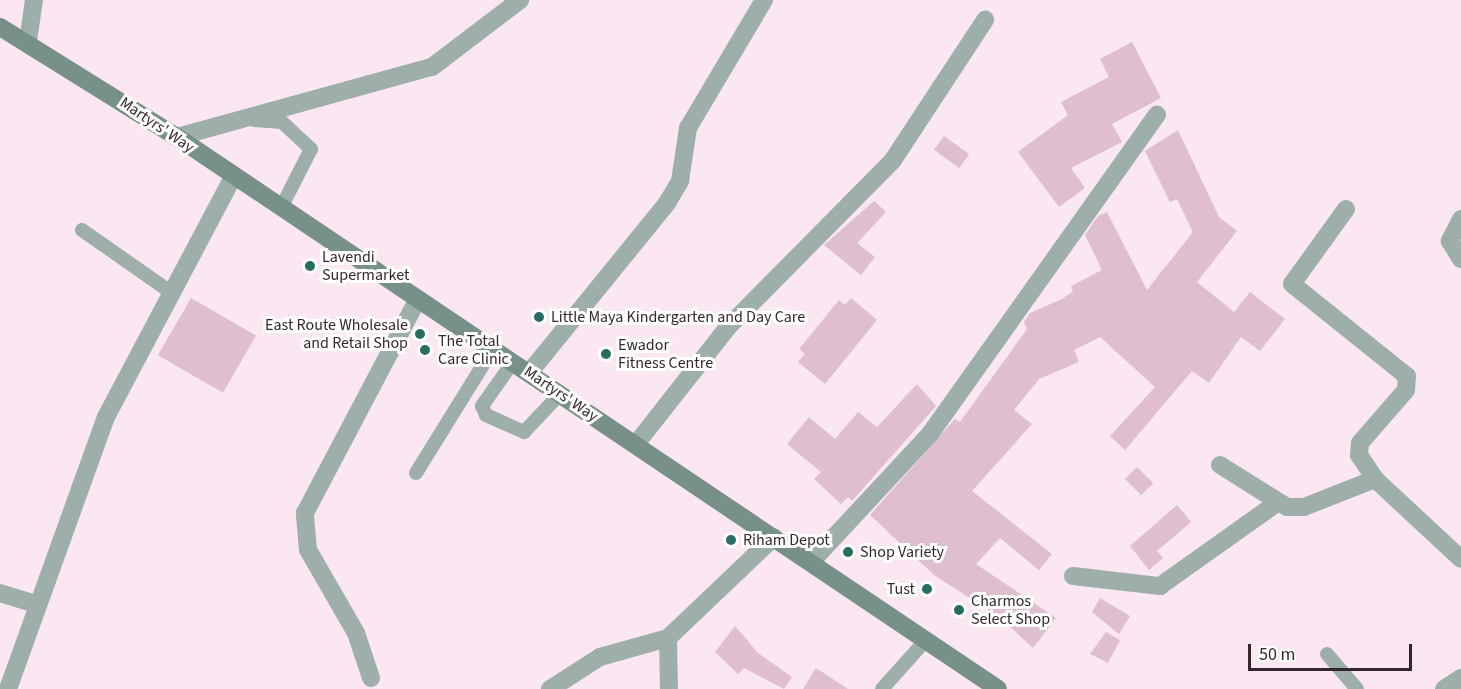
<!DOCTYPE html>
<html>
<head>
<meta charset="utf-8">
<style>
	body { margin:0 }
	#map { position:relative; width:1461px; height:689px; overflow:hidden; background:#fbe7f2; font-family:"Source Sans 3",sans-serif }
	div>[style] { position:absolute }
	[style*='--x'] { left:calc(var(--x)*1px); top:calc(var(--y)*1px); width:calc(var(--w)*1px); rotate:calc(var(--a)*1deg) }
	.building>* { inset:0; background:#debecf; transform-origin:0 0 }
	.service>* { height:14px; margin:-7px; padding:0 7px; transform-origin:7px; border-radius:7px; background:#9eafab }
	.minor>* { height:18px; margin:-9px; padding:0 9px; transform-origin:9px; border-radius:9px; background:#9eafab }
	.tertiary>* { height:18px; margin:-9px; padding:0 9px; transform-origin:9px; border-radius:9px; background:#9eafab }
	.secondary>* { height:18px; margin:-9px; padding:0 9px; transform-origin:9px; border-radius:9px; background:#77908a }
	.dots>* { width:16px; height:16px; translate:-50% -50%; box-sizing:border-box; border:3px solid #fff; border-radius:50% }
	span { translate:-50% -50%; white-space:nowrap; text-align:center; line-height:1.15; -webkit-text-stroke:6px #fff; paint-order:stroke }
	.street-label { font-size:16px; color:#33272d }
	.poi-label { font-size:16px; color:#33272d }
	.left { translate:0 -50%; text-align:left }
	.right { translate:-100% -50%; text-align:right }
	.scale { position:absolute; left:1248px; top:644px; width:164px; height:27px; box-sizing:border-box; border:3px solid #33272d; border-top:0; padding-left:8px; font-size:18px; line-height:21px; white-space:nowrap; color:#33272d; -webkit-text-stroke:4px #fff; paint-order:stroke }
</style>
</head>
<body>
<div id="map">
	<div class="building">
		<i style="clip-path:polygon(1132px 42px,1161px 98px,1112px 124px,1122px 142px,1071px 168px,1085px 188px,1059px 207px,1018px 152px,1068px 115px,1061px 102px,1109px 77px,1100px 59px)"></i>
		<i style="clip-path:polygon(1178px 130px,1219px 217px,1237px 231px,1197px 282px,1234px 312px,1250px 292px,1285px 319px,1260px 351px,1241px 337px,1209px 383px,1192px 371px,1125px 450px,1110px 436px,1155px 387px,1100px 337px,1074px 350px,1079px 362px,1039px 379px,1014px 410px,1032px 424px,972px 491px,1052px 554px,1039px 570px,1000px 538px,976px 564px,1056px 618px,1033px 648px,999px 617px,934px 575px,870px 515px,955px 419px,960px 422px,1027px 329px,1024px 322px,1030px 313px,1062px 299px,1073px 291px,1071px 286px,1102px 270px,1085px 235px,1098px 216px,1107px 212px,1147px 290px,1193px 232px,1177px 199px,1170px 202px,1145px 151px)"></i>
		<i style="left:944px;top:136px;width:31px;height:17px;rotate:36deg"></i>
		<i style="clip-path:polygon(874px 201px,886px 212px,857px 243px,875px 257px,861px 275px,824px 245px)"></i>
		<i style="left:191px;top:298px;width:75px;height:66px;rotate:30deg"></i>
		<i style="clip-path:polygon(851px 298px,877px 320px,825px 384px,798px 362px,805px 354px,799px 349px,839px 300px,845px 305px)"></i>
		<i style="clip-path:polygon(917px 384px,936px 406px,852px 501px,848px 497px,841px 504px,814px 479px,821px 472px,787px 444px,809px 417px,835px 439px,858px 412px,877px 427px)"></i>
		<i style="left:1137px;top:467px;width:23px;height:17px;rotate:45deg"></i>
		<i style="clip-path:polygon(1177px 505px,1191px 522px,1157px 551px,1163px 558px,1149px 570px,1130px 546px)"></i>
		<i style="clip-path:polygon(1100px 598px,1130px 616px,1119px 634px,1092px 612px)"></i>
		<i style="clip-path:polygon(735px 626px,758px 653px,792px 677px,784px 689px,744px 668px,738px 674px,715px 652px)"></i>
		<i style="clip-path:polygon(1106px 632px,1120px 640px,1108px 663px,1090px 654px)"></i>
		<i style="clip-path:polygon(816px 668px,848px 689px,803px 689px)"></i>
	</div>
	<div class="service">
		<i style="--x:254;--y:120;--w:28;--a:4"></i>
		<i style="--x:282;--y:122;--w:40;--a:43"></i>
		<i style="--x:311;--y:149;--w:66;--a:117"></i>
		<i style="--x:82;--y:230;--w:106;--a:35"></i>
		<i style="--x:513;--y:362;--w:54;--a:125.2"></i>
		<i style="--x:482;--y:406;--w:10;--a:66"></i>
		<i style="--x:486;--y:415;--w:42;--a:24.1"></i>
		<i style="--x:524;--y:432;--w:52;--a:-46.5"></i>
		<i style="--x:416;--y:473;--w:146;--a:-58.2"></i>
		<i style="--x:1327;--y:654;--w:46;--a:49.4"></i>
		<i style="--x:882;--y:689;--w:66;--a:-48.1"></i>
	</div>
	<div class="minor">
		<i style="--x:28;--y:41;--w:41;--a:-81.7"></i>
		<i style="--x:177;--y:137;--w:264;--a:-15.4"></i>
		<i style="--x:432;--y:67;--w:111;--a:-37.3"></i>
		<i style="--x:1346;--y:209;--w:92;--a:125.8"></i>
		<i style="--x:1292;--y:284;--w:147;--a:38.7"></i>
		<i style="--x:1407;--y:376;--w:14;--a:94"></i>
		<i style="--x:1406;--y:390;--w:70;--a:131"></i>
		<i style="--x:1360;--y:443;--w:12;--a:95"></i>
		<i style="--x:1359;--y:455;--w:29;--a:56"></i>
		<i style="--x:1375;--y:479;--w:117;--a:42.9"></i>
		<i style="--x:1461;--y:219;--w:25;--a:117"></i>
		<i style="--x:1450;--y:241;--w:21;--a:59"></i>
		<i style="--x:529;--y:373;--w:219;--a:-50.9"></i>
		<i style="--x:667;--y:203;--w:26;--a:-59"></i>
		<i style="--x:680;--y:181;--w:54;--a:-81.4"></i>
		<i style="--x:688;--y:128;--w:149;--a:-59.3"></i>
		<i style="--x:636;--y:444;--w:149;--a:-51.8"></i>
		<i style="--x:728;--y:327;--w:235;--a:-45.3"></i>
		<i style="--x:893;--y:160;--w:168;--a:-56.7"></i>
		<i style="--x:1220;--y:465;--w:79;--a:32.1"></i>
		<i style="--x:1287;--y:507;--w:17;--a:0"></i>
		<i style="--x:1304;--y:507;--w:76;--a:-21.5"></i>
		<i style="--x:811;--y:562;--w:175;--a:-47.1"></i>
		<i style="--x:930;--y:434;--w:392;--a:-54.6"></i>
		<i style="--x:1073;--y:576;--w:88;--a:6.6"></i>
		<i style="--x:1160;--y:586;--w:143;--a:-35.4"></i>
		<i style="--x:0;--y:593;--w:37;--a:17"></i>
		<i style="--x:371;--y:678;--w:47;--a:-108.4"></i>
		<i style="--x:356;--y:633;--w:96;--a:-120"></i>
		<i style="--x:308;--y:550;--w:37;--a:-95"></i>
		<i style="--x:305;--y:513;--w:242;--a:-62.2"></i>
		<i style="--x:550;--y:689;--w:59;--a:-32.6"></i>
		<i style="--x:600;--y:657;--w:71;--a:-15.6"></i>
		<i style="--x:669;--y:689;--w:51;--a:-91.1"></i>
		<i style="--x:668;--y:638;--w:146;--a:-43.6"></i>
		<i style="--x:1444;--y:689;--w:20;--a:-33"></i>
	</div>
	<div class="tertiary">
		<i style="--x:8;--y:689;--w:289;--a:-70.2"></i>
		<i style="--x:106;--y:417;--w:272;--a:-62.1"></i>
	</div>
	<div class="secondary">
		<i style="--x:0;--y:27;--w:208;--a:31.9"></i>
		<i style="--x:177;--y:137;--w:989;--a:33.91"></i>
	</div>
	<div class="dots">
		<i style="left:310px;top:266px;background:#276d61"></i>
		<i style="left:539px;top:317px;background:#276d61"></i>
		<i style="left:420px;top:334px;background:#276d61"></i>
		<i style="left:425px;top:350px;background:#276d61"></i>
		<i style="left:606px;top:354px;background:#276d61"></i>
		<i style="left:731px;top:540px;background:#276d61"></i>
		<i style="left:848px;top:552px;background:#276d61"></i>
		<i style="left:927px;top:589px;background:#276d61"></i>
		<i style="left:959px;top:610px;background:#276d61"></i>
	</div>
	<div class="street-label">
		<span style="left:157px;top:125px;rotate:34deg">Martyrs' Way</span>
		<span style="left:561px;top:394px;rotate:34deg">Martyrs' Way</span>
	</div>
	<div class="poi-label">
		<span class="left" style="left:322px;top:266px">Lavendi<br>Supermarket</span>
		<span class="left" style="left:551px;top:317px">Little Maya Kindergarten and Day Care</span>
		<span class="right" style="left:408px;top:334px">East Route Wholesale<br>and Retail Shop</span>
		<span class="left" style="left:438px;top:350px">The Total<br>Care Clinic</span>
		<span class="left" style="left:618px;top:354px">Ewador<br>Fitness Centre</span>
		<span class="left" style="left:743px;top:540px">Riham Depot</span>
		<span class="left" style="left:860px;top:552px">Shop Variety</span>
		<span class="right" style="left:915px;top:589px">Tust</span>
		<span class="left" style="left:971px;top:610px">Charmos<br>Select Shop</span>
	</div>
	<div class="scale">50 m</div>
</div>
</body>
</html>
